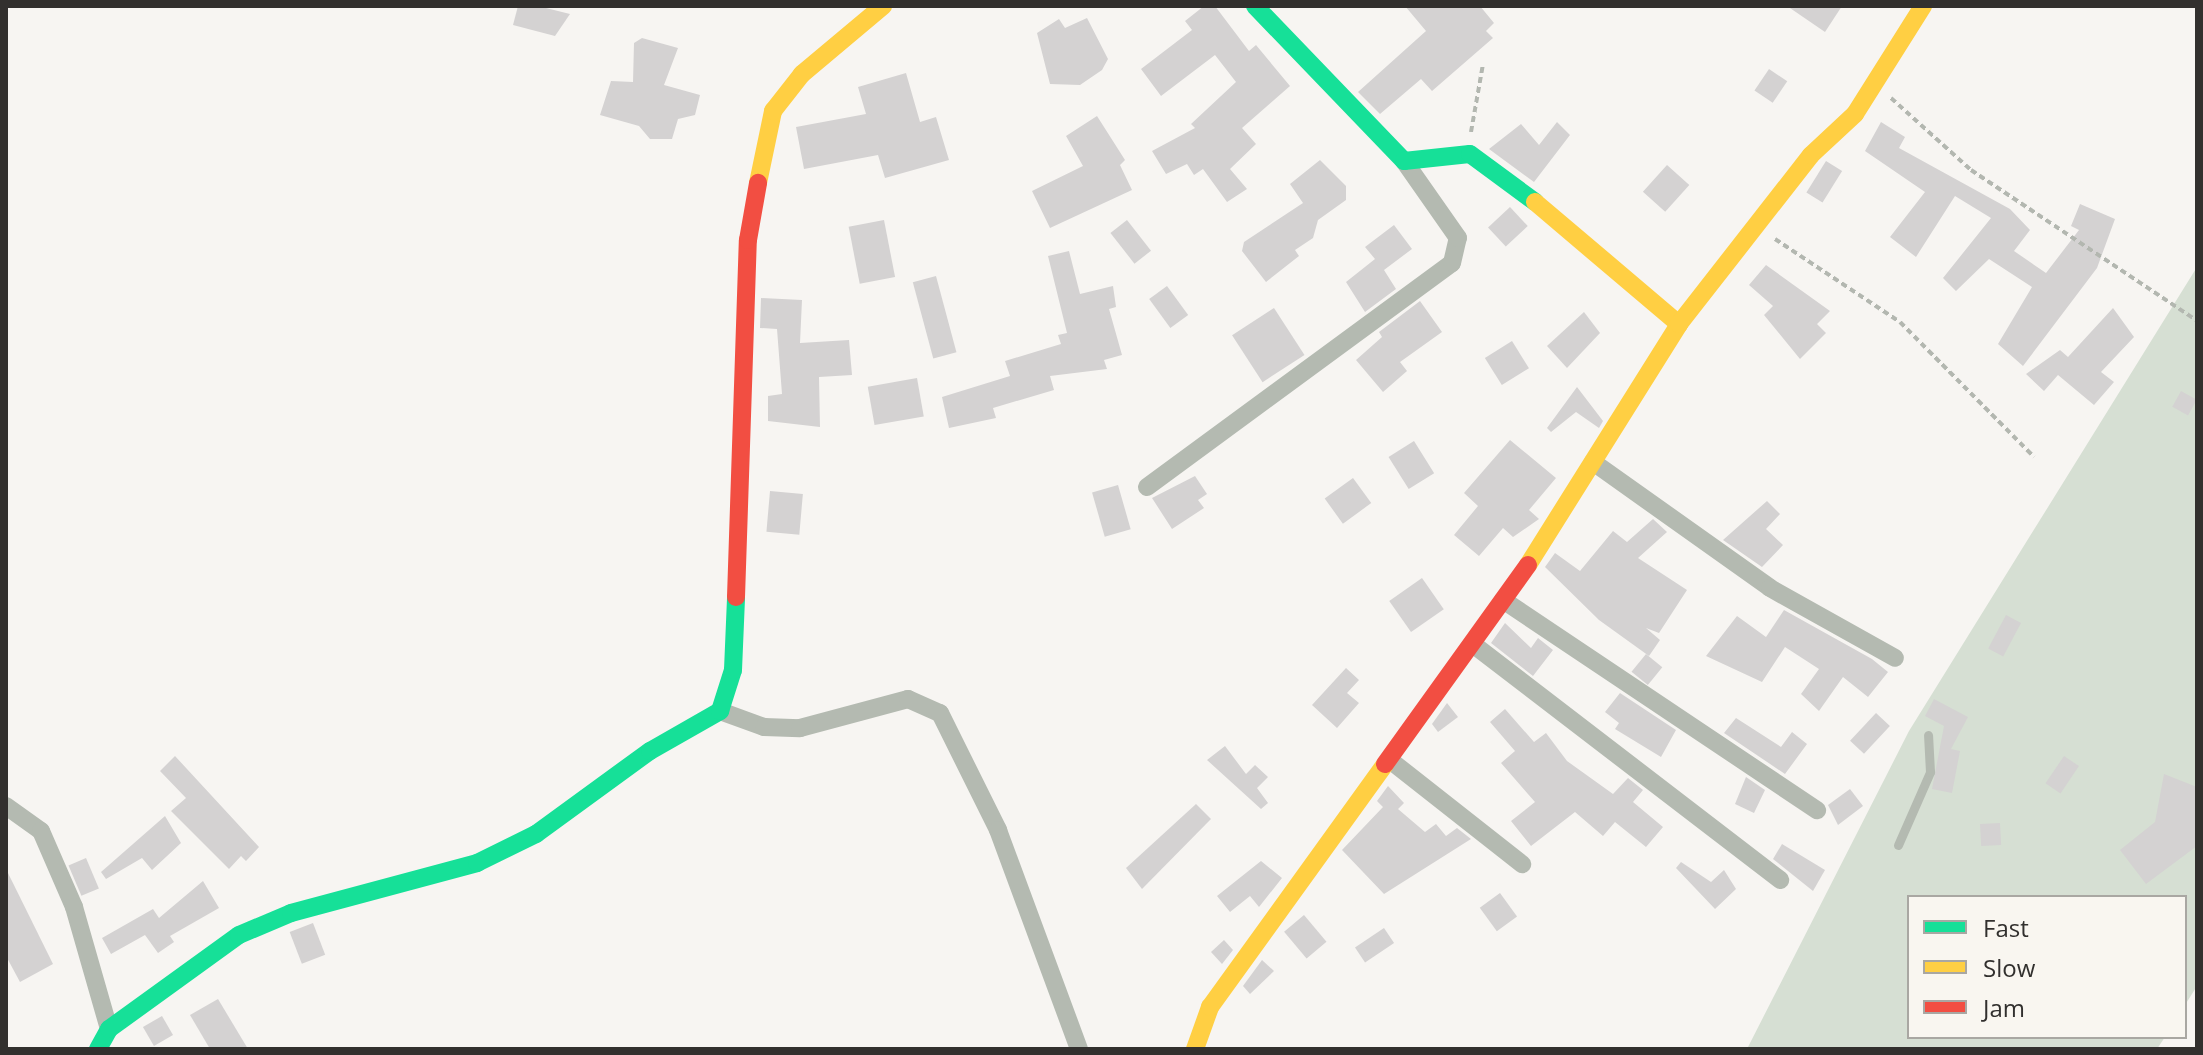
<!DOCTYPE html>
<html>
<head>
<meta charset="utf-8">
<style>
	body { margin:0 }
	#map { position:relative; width:2203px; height:1055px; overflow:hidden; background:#f7f5f2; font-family:"Open Sans",sans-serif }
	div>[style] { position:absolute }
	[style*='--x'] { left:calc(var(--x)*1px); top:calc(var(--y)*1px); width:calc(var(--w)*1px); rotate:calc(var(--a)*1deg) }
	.green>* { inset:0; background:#d6dfd3 }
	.building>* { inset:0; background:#d4d2d2; transform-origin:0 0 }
	.path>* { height:4px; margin-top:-2px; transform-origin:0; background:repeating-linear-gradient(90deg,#b3b7b0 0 6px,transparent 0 10px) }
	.lane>* { height:9px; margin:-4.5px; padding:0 4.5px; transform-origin:4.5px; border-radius:4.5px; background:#b4bab1 }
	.street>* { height:18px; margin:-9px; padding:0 9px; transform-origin:9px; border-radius:9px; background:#b4bab1 }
	.fast>* { height:18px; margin:-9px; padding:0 9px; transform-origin:9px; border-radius:9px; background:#16e098 }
	.slow>* { height:18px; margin:-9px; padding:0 9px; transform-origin:9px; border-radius:9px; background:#ffcf43 }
	.jam>* { height:18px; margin:-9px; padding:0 9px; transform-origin:9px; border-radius:9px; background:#f24e42 }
	span { translate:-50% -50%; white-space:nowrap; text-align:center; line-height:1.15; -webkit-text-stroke:7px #f9f6f0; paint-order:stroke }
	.frame { position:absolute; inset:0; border:8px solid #32302e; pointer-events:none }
	.legend { position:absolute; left:1907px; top:895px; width:280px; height:144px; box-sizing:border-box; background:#f9f6f0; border:2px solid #a9a7a2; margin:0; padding:10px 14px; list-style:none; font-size:24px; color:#32302e }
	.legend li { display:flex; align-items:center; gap:16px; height:40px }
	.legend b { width:40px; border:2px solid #a9a7a2 }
</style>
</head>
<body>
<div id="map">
	<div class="green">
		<i style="clip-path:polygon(2197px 267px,2197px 986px,2185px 1005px,2185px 897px,1909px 897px,1909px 1037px,2165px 1037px,2157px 1049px,1747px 1049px,1909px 731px)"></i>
	</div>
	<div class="building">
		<i style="clip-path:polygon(518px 6px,538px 6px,570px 14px,555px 36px,513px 25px)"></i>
		<i style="clip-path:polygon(1204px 6px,1215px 6px,1249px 51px,1256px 45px,1290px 86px,1242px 128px,1256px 144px,1230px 169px,1247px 189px,1227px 202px,1203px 169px,1194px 175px,1187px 164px,1166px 174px,1152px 151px,1195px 128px,1191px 124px,1236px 82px,1215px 55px,1161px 96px,1141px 69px,1192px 30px,1185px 21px)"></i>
		<i style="clip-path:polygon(1405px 6px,1480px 6px,1494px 23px,1486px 31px,1493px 38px,1432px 91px,1421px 79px,1380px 114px,1358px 92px,1426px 31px)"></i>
		<i style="clip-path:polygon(1787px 6px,1842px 6px,1825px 32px)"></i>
		<i style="clip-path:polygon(1087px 18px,1108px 59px,1102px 70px,1080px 85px,1050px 84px,1037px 33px,1059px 19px,1065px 28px)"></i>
		<i style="clip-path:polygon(642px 38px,678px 48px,664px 85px,700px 95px,695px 115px,678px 119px,672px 139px,650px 139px,639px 126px,600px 115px,611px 81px,633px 82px,634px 43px)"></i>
		<i style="left:1769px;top:69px;width:22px;height:26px;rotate:34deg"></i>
		<i style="clip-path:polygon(906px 73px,920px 122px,936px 117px,949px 160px,885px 178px,878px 155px,804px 169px,796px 127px,866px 114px,858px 87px)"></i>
		<i style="clip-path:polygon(1097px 116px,1125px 160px,1120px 165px,1132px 190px,1050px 228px,1032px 191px,1083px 166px,1066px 136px)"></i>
		<i style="clip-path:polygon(1557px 122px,1570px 135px,1534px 182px,1489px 149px,1521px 124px,1539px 145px)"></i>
		<i style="clip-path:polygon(1881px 122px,1905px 137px,1899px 148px,2010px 209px,2030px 230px,2014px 251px,2046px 273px,2079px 230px,2071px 226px,2080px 204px,2115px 219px,2097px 268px,2023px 366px,1998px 344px,2032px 287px,1989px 259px,1956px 291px,1943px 278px,1991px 218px,1955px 196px,1916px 257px,1890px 237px,1925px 192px,1865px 151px)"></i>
		<i style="clip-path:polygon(1320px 160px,1346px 186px,1346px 200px,1318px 220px,1313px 238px,1295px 250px,1299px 256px,1266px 282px,1242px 251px,1244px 242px,1303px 203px,1290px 184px)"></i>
		<i style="left:1826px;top:161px;width:19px;height:37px;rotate:32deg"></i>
		<i style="left:1667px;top:165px;width:30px;height:36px;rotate:42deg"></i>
		<i style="left:1510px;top:207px;width:26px;height:30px;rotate:47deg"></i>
		<i style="left:884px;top:220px;width:58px;height:36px;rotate:79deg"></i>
		<i style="left:1127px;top:220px;width:39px;height:21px;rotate:52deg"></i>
		<i style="clip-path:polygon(1394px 225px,1412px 249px,1384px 270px,1396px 289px,1365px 312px,1346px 282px,1375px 259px,1365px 247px)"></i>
		<i style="clip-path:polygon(1069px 251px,1080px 294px,1113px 286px,1116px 307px,1109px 309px,1122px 355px,1104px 360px,1107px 369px,1050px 376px,1054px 390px,993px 408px,996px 418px,949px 428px,942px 397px,1010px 376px,1005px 361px,1061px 344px,1058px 335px,1067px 333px,1048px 256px)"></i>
		<i style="clip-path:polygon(1766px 265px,1830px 311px,1817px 324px,1826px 333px,1800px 359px,1764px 315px,1773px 306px,1749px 285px)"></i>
		<i style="left:936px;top:276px;width:79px;height:24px;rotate:75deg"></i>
		<i style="left:1167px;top:286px;width:36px;height:22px;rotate:54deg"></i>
		<i style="clip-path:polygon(761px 298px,802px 300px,800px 343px,849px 340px,852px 375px,819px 377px,820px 427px,768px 421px,768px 396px,782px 394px,777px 329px,760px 328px)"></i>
		<i style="clip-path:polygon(1420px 301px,1442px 332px,1400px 362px,1407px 371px,1383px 392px,1356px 360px,1382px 337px,1379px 332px)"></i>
		<i style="left:1274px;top:308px;width:56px;height:50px;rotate:57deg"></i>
		<i style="clip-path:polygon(2113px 308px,2134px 337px,2101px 372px,2114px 382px,2094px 405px,2058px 375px,2044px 391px,2026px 374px,2060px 350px,2068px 357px)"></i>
		<i style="clip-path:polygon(1584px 312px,1600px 333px,1567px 368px,1547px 346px)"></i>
		<i style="left:1512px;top:341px;width:32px;height:32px;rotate:58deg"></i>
		<i style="left:917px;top:378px;width:39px;height:50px;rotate:80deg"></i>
		<i style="clip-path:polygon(1577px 387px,1603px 421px,1599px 428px,1576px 412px,1551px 432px,1547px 428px)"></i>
		<i style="left:2181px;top:391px;width:18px;height:18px;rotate:29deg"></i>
		<i style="clip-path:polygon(1510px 440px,1556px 478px,1529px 510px,1539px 519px,1513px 537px,1503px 528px,1479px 556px,1454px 535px,1478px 506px,1464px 493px)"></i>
		<i style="left:1414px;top:441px;width:38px;height:30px;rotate:58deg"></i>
		<i style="clip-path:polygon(1195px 476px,1207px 494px,1198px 500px,1204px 508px,1172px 529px,1152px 498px)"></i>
		<i style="left:1353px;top:478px;width:31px;height:35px;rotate:54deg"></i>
		<i style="left:1118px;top:485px;width:46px;height:27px;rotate:74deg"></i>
		<i style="left:770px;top:491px;width:33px;height:41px;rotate:5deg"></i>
		<i style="clip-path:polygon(1767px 501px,1780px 514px,1766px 529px,1783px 545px,1762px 567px,1723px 540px)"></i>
		<i style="clip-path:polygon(1653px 519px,1667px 532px,1638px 558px,1687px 590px,1659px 633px,1646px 628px,1660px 640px,1649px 656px,1599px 620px,1545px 567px,1555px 553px,1580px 571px,1613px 531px,1627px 542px)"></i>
		<i style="left:1422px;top:578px;width:38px;height:40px;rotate:55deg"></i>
		<i style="clip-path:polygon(1784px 610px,1872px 659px,1888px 672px,1868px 697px,1843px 677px,1819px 711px,1801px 694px,1819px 669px,1785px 647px,1762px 682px,1706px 656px,1737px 616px,1766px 637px)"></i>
		<i style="left:2006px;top:615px;width:17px;height:38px;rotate:28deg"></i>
		<i style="clip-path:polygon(1505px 623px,1531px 648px,1538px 638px,1553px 650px,1533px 676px,1491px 643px)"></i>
		<i style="left:1646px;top:654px;width:21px;height:23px;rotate:39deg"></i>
		<i style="clip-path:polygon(1346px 668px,1359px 680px,1347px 693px,1359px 703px,1337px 728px,1312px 705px)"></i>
		<i style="clip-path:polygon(1620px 693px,1676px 730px,1661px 757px,1615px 729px,1619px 723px,1605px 712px)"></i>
		<i style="clip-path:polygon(1934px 699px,1968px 717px,1951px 749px,1960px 751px,1952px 793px,1932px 789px,1944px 726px,1925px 716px)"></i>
		<i style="clip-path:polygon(1447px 703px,1458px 717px,1438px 732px,1432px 724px)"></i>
		<i style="clip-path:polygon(1505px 709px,1534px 742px,1546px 733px,1567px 761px,1613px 794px,1628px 778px,1643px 790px,1633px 802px,1663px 827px,1646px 847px,1615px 822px,1603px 836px,1575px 812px,1531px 846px,1511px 821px,1535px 802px,1501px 763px,1515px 751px,1490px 722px)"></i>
		<i style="left:1876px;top:713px;width:19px;height:38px;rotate:43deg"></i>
		<i style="clip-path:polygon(1736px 718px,1781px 747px,1792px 732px,1807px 744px,1785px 774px,1724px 733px)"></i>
		<i style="clip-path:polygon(1225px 746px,1246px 774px,1255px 765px,1268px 777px,1257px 788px,1268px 803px,1261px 809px,1207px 760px)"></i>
		<i style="clip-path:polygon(175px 756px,259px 847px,246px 861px,241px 856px,229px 869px,171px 811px,186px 798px,160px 771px)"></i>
		<i style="left:2064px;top:756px;width:18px;height:33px;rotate:34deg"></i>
		<i style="clip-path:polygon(2164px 774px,2197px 787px,2197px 846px,2146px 884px,2120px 850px,2155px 822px)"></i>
		<i style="clip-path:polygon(1746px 777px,1765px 790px,1754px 813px,1735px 804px)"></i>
		<i style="clip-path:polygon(1388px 786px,1404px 803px,1398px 809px,1425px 832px,1436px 824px,1446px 836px,1457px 828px,1471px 839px,1384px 894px,1342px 850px,1383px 807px,1377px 801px)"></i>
		<i style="clip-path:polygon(1850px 789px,1863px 806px,1838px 825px,1828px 805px)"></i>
		<i style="clip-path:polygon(1196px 804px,1211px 819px,1142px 889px,1126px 868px)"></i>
		<i style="clip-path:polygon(165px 816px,181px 843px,152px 870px,142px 858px,106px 879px,101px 872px)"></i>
		<i style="left:2000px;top:823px;width:22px;height:20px;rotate:87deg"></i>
		<i style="clip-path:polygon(1782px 844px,1825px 870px,1813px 891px,1773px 859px)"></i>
		<i style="left:86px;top:858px;width:33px;height:19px;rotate:67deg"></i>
		<i style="clip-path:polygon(1261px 861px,1282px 878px,1259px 907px,1250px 896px,1230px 912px,1217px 896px)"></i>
		<i style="clip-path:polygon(1681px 862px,1711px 882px,1724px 870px,1736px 889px,1715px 909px,1676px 868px)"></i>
		<i style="clip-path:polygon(6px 869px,53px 964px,20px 982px,6px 956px)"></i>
		<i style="clip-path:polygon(203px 881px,219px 908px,170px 936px,174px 942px,158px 953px,145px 935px,111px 954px,102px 938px,153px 909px,159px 918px)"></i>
		<i style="left:1500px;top:893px;width:29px;height:25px;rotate:54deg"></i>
		<i style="left:1304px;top:915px;width:35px;height:26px;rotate:50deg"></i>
		<i style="left:313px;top:923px;width:34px;height:25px;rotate:69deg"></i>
		<i style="left:1384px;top:928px;width:18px;height:35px;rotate:56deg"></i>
		<i style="clip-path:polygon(1224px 940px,1233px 950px,1222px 964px,1211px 952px)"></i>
		<i style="clip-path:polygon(1262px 960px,1274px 971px,1250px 994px,1243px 986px)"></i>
		<i style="clip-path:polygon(218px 999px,248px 1049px,210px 1049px,190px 1015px)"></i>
		<i style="left:162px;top:1016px;width:22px;height:22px;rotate:60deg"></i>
	</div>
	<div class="path">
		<i style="--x:1891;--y:98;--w:108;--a:42"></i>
		<i style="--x:1971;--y:170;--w:272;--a:33.7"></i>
		<i style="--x:1471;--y:132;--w:69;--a:-80"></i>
		<i style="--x:1775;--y:239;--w:150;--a:33.6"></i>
		<i style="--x:1900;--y:322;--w:190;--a:45.2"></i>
	</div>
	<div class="lane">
		<i style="--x:1898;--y:845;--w:80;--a:-66.3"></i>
		<i style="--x:1930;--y:772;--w:37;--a:-93"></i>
	</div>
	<div class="street">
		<i style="--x:1593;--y:462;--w:217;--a:35.4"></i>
		<i style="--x:1770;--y:588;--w:143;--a:29.2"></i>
		<i style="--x:1147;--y:487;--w:378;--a:-36.3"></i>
		<i style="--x:1452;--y:263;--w:26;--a:-77"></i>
		<i style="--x:1458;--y:238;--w:94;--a:-125"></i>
		<i style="--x:1503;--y:600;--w:378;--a:33.8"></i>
		<i style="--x:1474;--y:645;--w:386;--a:37.5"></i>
		<i style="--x:720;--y:711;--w:47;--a:20"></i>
		<i style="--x:764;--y:727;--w:36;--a:2"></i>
		<i style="--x:800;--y:728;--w:112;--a:-15"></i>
		<i style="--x:908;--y:699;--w:35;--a:24"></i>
		<i style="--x:940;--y:713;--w:131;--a:63.6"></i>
		<i style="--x:998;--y:830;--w:233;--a:69.7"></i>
		<i style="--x:1391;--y:761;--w:167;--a:38.2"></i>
		<i style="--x:6;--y:806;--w:43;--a:35.5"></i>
		<i style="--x:41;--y:831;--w:83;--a:66.5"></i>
		<i style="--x:74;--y:907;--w:127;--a:74"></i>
	</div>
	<div class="fast">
		<i style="--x:1255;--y:6;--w:215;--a:46.1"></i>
		<i style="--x:1404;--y:161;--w:66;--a:-6.1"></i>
		<i style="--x:1470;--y:154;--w:81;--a:36.4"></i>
		<i style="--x:98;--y:1049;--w:23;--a:-61"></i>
		<i style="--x:109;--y:1029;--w:160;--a:-35.9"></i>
		<i style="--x:239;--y:935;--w:56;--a:-22.9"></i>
		<i style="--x:291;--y:913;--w:193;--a:-15"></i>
		<i style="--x:477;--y:863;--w:66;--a:-26.2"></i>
		<i style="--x:536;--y:834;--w:141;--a:-36.1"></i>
		<i style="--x:650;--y:751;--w:81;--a:-29.7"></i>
		<i style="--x:720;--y:711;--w:43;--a:-72.4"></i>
		<i style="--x:733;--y:670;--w:73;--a:-87.6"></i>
	</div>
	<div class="slow">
		<i style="--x:758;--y:183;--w:74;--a:-78.2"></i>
		<i style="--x:773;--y:111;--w:47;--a:-51.9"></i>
		<i style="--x:802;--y:74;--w:106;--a:-40"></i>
		<i style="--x:1535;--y:202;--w:189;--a:40.3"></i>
		<i style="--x:1528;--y:565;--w:284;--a:-57.9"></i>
		<i style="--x:1679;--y:324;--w:214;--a:-52"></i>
		<i style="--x:1811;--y:155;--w:60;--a:-43"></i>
		<i style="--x:1855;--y:114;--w:128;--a:-57.8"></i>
		<i style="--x:1195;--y:1049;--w:45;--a:-70.3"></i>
		<i style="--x:1210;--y:1007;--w:299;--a:-54.2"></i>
	</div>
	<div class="jam">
		<i style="--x:736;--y:597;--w:357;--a:-88.1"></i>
		<i style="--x:748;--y:240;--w:58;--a:-80"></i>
		<i style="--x:1385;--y:764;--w:245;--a:-54.3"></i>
	</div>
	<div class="frame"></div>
	<ul class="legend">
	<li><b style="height:10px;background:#16e098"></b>Fast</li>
	<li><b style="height:10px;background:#ffcf43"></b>Slow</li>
	<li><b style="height:10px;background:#f24e42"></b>Jam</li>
	</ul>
</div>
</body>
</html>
